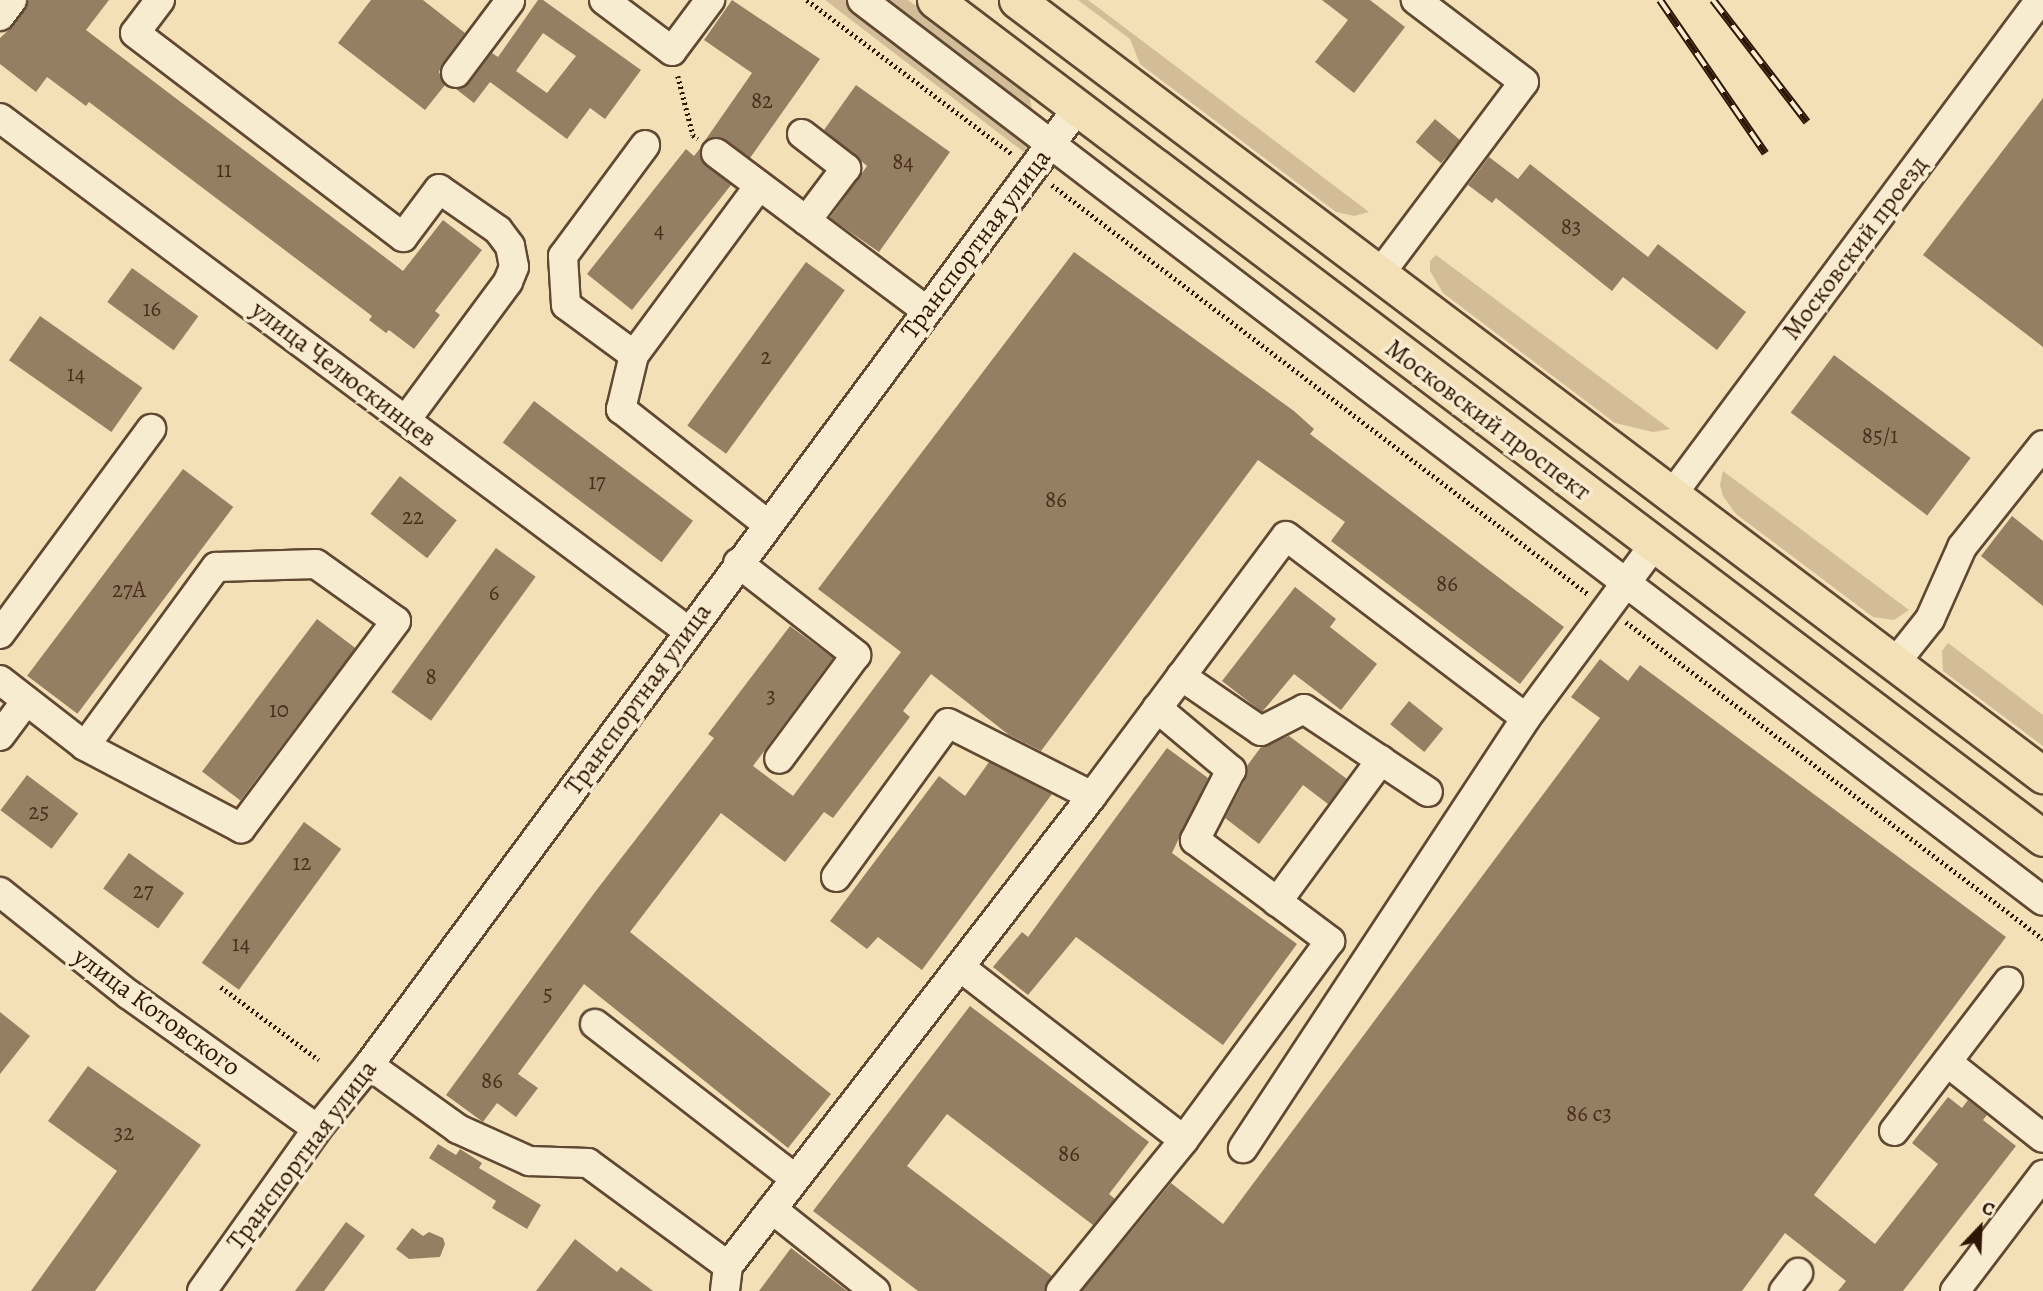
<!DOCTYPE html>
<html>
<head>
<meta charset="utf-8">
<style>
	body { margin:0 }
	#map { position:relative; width:2043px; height:1291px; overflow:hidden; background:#f3e0b6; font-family:Alegreya,serif }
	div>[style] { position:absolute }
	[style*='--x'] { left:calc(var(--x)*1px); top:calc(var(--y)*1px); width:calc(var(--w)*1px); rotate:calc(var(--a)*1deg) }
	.green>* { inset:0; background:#d2bd98 }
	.building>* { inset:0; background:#957f62; transform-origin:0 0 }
	.path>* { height:4.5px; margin-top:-2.25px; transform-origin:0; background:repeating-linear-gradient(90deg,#2f1506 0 2px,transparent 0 5.5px) }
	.roads { filter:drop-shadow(2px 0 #604832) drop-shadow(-2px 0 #604832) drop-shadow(0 2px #604832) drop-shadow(0 -2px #604832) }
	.minor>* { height:28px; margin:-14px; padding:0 14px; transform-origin:14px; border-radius:14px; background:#f7ebd0 }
	.major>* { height:35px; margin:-17.5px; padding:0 17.5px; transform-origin:17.5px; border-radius:17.5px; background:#f3e0b6 }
	.rail>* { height:8px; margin-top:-4px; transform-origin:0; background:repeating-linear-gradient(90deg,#f7ebd0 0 16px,#2f1506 0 32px); box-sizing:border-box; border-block:2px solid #2f1506 }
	span { translate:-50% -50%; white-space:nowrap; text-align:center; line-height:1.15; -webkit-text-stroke:7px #f7ebd0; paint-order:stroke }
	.number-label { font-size:23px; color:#48301d }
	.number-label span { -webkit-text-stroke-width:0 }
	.street-label { font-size:26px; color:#2f1506 }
	.north { position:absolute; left:1945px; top:1193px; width:70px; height:70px; -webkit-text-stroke:5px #f7ebd0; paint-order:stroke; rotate:23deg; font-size:19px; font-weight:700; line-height:28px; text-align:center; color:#2f1506 }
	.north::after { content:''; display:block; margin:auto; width:24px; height:32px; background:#2f1506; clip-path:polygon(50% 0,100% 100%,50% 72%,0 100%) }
</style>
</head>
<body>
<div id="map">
	<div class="green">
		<i style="clip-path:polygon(825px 0,908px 0,1029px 92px,1034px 123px,1025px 153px)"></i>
		<i style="clip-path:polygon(1078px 0,1088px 0,1369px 212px,1354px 216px,1336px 212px,1140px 64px,1130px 39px)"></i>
		<i style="clip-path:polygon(1436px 255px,1670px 429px,1653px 432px,1615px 423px,1443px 293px,1430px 271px,1430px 261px)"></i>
		<i style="clip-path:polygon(1723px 471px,1909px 610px,1894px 620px,1873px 617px,1736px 514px,1723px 496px,1720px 485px)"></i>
		<i style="clip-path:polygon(1948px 643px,2043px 715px,2043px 746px,1943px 671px,1942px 651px)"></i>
	</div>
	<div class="building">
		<i style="clip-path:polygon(29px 0,109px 0,86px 30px,403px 271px,443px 220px,482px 250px,435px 311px,440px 315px,414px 349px,389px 330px,386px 333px,369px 320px,372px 316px,89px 102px,86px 106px,47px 77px,36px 92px,0 64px,0 38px,13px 26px)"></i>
		<i style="clip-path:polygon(371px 0,423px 0,465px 33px,442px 64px,439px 72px,445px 85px,425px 110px,338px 43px)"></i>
		<i style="clip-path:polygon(evenodd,538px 0,543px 0,641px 70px,605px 119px,590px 108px,567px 139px,490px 82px,474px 103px,456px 89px,469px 83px,492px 53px,498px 57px,538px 0,543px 33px,576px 56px,547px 93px,516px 71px,543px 33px)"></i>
		<i style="clip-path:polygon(732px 0,820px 59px,750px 158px,719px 137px,704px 142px,752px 73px,704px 40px)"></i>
		<i style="clip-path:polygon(1322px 0,1370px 0,1405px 27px,1354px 93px,1315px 62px,1348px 20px)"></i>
		<i style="clip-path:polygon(856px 85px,950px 152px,879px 252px,830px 218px,867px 166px,824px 130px)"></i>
		<i style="clip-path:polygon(2043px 98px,2043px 347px,1923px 255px)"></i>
		<i style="left:1435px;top:119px;width:33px;height:30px;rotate:40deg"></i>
		<i style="clip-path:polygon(702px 146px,701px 160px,731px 185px,632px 310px,587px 274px,686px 149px,694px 156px)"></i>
		<i style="clip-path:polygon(1489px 157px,1518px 179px,1530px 164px,1648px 257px,1658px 244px,1746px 312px,1717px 350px,1623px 277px,1612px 291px,1496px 198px,1492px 203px,1468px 185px)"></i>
		<i style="clip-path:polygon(1074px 252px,1294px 411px,1314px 429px,1310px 434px,1564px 627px,1520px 684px,1331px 541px,1345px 522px,1258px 460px,1041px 751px,1009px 735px,931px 674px,903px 711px,910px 717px,833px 818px,824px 812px,785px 862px,721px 813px,630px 932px,831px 1094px,788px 1148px,584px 984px,518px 1074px,538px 1088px,516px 1117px,497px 1103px,483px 1122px,446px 1095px,595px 892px,714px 738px,708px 734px,790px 626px,833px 658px,753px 766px,793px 796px,901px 652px,818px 589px)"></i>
		<i style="left:806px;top:262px;width:48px;height:202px;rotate:36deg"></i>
		<i style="left:132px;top:268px;width:82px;height:42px;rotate:36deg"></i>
		<i style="left:40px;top:316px;width:125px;height:54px;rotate:35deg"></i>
		<i style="left:1834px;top:355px;width:171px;height:72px;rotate:37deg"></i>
		<i style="left:534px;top:401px;width:199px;height:52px;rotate:37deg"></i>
		<i style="left:183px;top:469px;width:63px;height:259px;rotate:37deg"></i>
		<i style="left:400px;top:476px;width:72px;height:48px;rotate:38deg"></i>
		<i style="clip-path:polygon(2012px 516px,2043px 541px,2043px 606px,1981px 556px)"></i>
		<i style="left:496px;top:548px;width:49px;height:178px;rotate:36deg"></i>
		<i style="clip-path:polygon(1295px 587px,1336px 619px,1330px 627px,1377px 664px,1341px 710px,1294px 674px,1262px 712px,1222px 681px)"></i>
		<i style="left:317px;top:619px;width:48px;height:191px;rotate:37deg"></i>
		<i style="clip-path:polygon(1600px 659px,1628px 681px,1640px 665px,2006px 937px,1814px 1195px,1875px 1244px,1938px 1164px,1912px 1143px,1948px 1097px,1962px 1108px,1968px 1100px,1987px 1115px,1983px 1120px,2016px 1146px,1903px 1291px,1838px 1291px,1846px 1281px,1785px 1233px,1742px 1291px,1082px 1291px,1171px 1183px,1223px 1224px,1600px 718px,1571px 697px)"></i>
		<i style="left:1409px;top:701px;width:44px;height:30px;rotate:39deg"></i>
		<i style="clip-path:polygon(1289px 736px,1347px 779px,1328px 804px,1303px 785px,1259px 844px,1225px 818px,1246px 778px,1247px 766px,1261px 747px)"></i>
		<i style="clip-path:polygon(1167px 748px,1208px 778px,1172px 853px,1297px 944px,1223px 1045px,1076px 937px,1028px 995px,993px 967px,1022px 932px,1028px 937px)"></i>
		<i style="clip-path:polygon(989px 762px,1052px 794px,922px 970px,878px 937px,867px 949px,830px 921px,939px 776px,965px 796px)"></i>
		<i style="left:27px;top:775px;width:64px;height:44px;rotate:37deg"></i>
		<i style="left:304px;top:822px;width:46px;height:174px;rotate:36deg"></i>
		<i style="left:129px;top:853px;width:68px;height:44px;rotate:36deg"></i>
		<i style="clip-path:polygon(970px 1006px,1149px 1142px,1109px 1194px,1115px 1199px,1093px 1225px,947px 1114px,907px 1166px,1052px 1276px,1045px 1291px,918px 1291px,813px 1211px)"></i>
		<i style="clip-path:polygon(0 1012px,30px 1036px,0 1074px)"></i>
		<i style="clip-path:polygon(88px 1066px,201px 1145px,95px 1291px,31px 1291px,117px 1171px,48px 1121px)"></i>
		<i style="clip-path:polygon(438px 1144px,456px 1155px,460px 1149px,482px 1163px,479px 1168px,541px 1205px,527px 1229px,492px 1208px,496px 1201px,429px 1158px)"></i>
		<i style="clip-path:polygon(346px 1222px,365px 1236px,324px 1291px,295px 1291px)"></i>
		<i style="clip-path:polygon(412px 1228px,423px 1236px,429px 1232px,443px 1238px,445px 1244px,440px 1257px,409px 1259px,396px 1249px)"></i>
		<i style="clip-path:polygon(575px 1239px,617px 1272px,621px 1267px,653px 1291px,536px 1291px)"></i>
		<i style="clip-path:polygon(791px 1248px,847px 1291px,759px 1291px)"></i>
	</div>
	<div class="path">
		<i style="--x:807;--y:0;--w:256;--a:36.9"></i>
		<i style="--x:678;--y:76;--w:61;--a:75.7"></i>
		<i style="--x:693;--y:135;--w:6;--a:39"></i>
		<i style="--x:1052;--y:185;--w:674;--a:37.35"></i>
		<i style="--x:1626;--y:622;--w:524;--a:37.24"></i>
		<i style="--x:221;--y:987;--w:122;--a:36.7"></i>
	</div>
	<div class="roads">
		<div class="minor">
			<i style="--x:160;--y:0;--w:41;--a:127.1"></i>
			<i style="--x:135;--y:33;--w:337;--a:37.3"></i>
			<i style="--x:403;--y:237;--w:60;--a:-53.1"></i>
			<i style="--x:439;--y:189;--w:72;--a:34.8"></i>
			<i style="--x:498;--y:230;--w:20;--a:53"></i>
			<i style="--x:510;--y:246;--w:21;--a:79"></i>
			<i style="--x:514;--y:267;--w:16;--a:112"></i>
			<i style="--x:508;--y:282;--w:172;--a:126.5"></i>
			<i style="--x:604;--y:0;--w:85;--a:36.9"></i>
			<i style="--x:672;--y:51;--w:64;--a:-53.3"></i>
			<i style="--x:862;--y:0;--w:1485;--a:37.34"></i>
			<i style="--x:0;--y:16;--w:20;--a:-53"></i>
			<i style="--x:456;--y:73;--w:90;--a:-53.1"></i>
			<i style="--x:0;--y:118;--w:858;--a:36.71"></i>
			<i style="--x:802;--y:134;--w:56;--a:37.7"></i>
			<i style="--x:846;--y:168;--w:66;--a:127"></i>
			<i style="--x:716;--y:153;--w:262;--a:36.8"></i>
			<i style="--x:759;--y:186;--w:210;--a:126.5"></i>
			<i style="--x:634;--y:355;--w:56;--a:103.5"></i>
			<i style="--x:621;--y:409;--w:186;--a:38.2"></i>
			<i style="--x:1379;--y:275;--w:241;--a:-53.1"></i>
			<i style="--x:1524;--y:82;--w:136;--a:-142.8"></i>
			<i style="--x:634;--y:355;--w:84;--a:-143.7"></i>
			<i style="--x:566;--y:305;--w:49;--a:-93.5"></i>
			<i style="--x:563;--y:256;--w:138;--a:-53.5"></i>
			<i style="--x:1671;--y:496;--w:618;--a:-53.35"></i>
			<i style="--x:738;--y:563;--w:150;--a:37.9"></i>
			<i style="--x:856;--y:655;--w:129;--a:126.5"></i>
			<i style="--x:0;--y:634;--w:255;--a:-53.6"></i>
			<i style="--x:1895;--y:663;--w:56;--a:-51.5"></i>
			<i style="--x:1930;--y:619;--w:79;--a:-66"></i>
			<i style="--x:1962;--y:547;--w:130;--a:-51.5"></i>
			<i style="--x:1181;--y:676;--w:97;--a:34.5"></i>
			<i style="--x:1261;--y:731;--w:48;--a:-27.1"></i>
			<i style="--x:1304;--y:709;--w:149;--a:33.8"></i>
			<i style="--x:0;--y:680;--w:108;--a:37.8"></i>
			<i style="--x:85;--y:746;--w:222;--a:-53.8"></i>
			<i style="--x:216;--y:567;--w:100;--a:-1.7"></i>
			<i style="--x:316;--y:564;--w:98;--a:35.5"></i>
			<i style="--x:396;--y:621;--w:259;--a:126.8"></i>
			<i style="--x:241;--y:828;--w:176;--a:-152.3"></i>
			<i style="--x:1157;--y:708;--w:97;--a:40"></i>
			<i style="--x:1231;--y:770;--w:79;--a:117.2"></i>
			<i style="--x:1195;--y:840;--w:169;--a:36.8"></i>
			<i style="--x:1330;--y:941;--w:247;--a:126.3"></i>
			<i style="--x:1526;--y:718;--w:215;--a:-53.5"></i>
			<i style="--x:0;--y:736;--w:44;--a:-53.4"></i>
			<i style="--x:836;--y:877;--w:190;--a:-54"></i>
			<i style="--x:948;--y:723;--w:161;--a:26.9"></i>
			<i style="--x:0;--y:892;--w:164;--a:38.6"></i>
			<i style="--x:128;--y:994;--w:232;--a:35.5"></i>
			<i style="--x:1277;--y:902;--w:176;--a:-53.8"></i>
			<i style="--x:960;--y:967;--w:283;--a:37.7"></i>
			<i style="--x:1184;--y:1140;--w:195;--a:129.2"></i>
			<i style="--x:595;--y:1024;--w:252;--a:37.7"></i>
			<i style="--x:1947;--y:1062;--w:122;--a:38.4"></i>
			<i style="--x:369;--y:1065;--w:110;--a:35.7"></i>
			<i style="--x:458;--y:1129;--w:78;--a:24.3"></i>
			<i style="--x:529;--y:1161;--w:59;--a:1.9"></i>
			<i style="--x:588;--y:1163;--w:174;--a:36.3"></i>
			<i style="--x:728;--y:1266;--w:25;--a:97"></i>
			<i style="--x:1894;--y:1131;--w:188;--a:-52.6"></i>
			<i style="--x:772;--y:1209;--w:132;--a:38.5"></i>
			<i style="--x:728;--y:1266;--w:594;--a:-52.24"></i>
			<i style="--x:1092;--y:796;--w:324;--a:-53.3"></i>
			<i style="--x:1286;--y:536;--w:301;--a:37.2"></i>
			<i style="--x:1526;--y:718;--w:515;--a:123.35"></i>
			<i style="--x:202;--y:1291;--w:199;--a:-54.6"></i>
			<i style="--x:317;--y:1129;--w:82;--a:-50.9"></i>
			<i style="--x:369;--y:1065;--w:1190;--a:-53.48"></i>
			<i style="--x:1784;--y:1291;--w:23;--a:-52"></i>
			<i style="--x:1955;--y:1291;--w:146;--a:-52.8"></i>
		</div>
		<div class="major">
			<i style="--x:935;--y:0;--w:1389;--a:37.1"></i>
			<i style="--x:1017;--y:0;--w:1286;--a:37.07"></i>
		</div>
	</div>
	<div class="rail">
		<i style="--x:1660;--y:0;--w:186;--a:55.5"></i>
		<i style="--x:1713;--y:0;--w:154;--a:52.4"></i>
	</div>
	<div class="number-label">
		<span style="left:762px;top:101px">82</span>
		<span style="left:903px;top:162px">84</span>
		<span style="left:224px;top:170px">11</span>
		<span style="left:1571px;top:227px">83</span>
		<span style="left:659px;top:230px">4</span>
		<span style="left:152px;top:309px">16</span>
		<span style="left:766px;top:357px">2</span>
		<span style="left:76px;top:374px">14</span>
		<span style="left:1880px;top:436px">85/1</span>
		<span style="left:597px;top:482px">17</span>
		<span style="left:1056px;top:500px">86</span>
		<span style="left:413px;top:517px">22</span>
		<span style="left:1447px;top:584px">86</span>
		<span style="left:129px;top:590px">27А</span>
		<span style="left:494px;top:593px">6</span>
		<span style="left:431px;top:677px">8</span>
		<span style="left:771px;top:696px">3</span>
		<span style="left:279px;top:710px">10</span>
		<span style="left:39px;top:812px">25</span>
		<span style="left:302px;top:863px">12</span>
		<span style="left:143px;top:891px">27</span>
		<span style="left:241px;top:944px">14</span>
		<span style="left:548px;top:994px">5</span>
		<span style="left:492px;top:1081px">86</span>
		<span style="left:1589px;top:1114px">86 с3</span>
		<span style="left:124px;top:1133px">32</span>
		<span style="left:1069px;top:1154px">86</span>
	</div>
	<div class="street-label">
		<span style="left:976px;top:244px;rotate:-53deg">Транспортная улица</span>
		<span style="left:1855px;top:248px;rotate:-53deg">Московский проезд</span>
		<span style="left:344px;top:374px;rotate:37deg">улица Челюскинцев</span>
		<span style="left:1488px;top:420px;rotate:37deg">Московский проспект</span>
		<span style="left:638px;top:699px;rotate:-54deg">Транспортная улица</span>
		<span style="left:157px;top:1012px;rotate:36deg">улица Котовского</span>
		<span style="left:302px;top:1155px;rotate:-53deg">Транспортная улица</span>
	</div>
	<div class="north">С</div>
</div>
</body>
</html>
